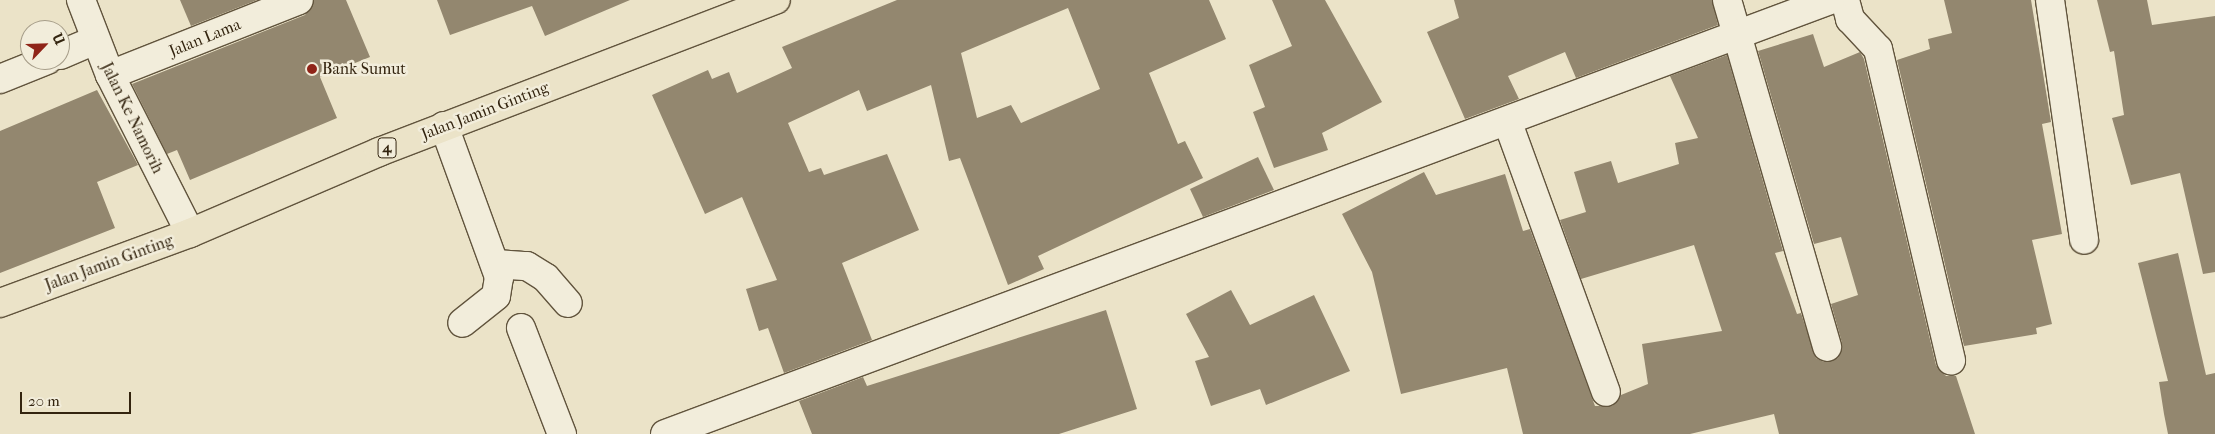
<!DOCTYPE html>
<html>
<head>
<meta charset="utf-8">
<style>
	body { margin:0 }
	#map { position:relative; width:2215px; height:434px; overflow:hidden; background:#ebe3c8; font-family:"IM FELL French Canon",serif }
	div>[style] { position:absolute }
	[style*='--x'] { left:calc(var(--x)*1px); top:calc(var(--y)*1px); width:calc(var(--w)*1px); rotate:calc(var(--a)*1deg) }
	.building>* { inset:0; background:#93876f }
	.roads { filter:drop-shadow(1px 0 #61543d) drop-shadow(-1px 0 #61543d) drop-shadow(0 1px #61543d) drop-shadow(0 -1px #61543d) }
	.minor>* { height:28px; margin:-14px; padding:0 14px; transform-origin:14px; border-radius:14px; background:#f2eddb }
	.highway>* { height:28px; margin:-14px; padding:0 14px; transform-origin:14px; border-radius:14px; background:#ebe3c8 }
	.dots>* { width:14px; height:14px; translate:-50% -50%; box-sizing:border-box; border:2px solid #f2eddb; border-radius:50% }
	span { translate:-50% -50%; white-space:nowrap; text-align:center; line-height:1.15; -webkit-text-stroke:5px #f2eddb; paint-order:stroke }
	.shield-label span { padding:1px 4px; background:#f2eddb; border:1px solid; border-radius:4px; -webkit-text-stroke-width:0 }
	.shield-label { font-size:15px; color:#33240f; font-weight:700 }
	.street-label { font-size:16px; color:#33240f }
	.poi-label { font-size:16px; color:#33240f }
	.left { translate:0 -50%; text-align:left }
	.north { position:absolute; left:20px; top:20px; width:50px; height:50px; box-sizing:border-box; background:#f2eddb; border:1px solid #a69d89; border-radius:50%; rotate:66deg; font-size:14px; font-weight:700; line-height:20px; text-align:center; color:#33240f }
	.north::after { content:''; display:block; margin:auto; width:18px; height:22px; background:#8f2418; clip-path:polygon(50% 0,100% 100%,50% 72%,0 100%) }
	.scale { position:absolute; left:20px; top:392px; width:111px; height:22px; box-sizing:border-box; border:2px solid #33240f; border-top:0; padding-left:6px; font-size:15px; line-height:18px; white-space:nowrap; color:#33240f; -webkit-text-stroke:4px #f2eddb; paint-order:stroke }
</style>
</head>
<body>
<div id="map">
	<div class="building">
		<i style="clip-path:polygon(180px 0,257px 0,191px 26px)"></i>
		<i style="clip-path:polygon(314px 0,346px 0,370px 57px,320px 77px,337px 118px,190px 180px,177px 150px,167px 154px,132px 84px,305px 15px)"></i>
		<i style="clip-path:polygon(437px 0,630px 0,545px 36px,532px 6px,450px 35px)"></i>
		<i style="clip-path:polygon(evenodd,897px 0,1209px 0,1226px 39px,1149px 73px,1178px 144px,1185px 141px,1203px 178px,1038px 256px,1044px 269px,1008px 285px,960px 158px,949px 161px,931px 85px,867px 111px,859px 90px,788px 123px,809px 172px,821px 168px,824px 175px,887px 154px,919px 230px,842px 263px,872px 340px,784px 373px,768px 328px,759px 331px,746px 289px,777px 280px,742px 197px,705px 214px,652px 95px,708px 70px,712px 79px,729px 72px,737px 93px,792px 68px,782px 47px,897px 0,1068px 8px,1100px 89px,1021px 123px,1011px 105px,977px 118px,961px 53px,1068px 8px)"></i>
		<i style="clip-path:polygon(1272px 0,1325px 0,1382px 102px,1322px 133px,1328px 150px,1274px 168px,1253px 112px,1265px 107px,1249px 65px,1292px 46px)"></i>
		<i style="clip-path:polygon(1454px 0,1712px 0,1718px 25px,1576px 78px,1565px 52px,1508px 76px,1519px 99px,1465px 119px,1427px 32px,1459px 18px)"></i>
		<i style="clip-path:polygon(1944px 0,2031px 0,2051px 122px,2042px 124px,2062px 234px,2032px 240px,2052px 324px,2036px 328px,2037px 334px,1964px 346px,1897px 60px,1930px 49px,1928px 39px,1952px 33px)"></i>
		<i style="clip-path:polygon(2097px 0,2147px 0,2152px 25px,2215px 16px,2215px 272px,2203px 274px,2180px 173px,2131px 185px,2112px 118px,2124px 115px,2114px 51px,2110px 52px)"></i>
		<i style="clip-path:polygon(1813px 34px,1824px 67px,1860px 52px,1864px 59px,1936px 365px,1946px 376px,1956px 376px,1975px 434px,1779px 434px,1774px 414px,1690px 434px,1523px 434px,1507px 368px,1401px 394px,1372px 272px,1342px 214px,1424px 172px,1436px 195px,1505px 174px,1523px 231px,1530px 229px,1595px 406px,1612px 406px,1621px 395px,1648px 384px,1642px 344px,1722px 331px,1694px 245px,1581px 279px,1560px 220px,1586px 212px,1574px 172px,1611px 161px,1618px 183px,1679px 164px,1675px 143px,1698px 138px,1670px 76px,1727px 55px,1783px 251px,1775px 253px,1797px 314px,1801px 313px,1816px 358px,1824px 362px,1838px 358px,1842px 343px,1831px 304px,1858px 295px,1841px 237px,1814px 244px,1758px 51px)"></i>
		<i style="clip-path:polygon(97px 90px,138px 165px,97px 182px,115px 228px,0 273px,0 131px)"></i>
		<i style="clip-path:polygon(1258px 157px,1274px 190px,1203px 217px,1190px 189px)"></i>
		<i style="clip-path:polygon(2178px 253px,2206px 375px,2215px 373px,2215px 434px,2168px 434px,2164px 414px,2159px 382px,2168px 381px,2138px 263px)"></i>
		<i style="clip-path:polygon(1231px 290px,1250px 325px,1314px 295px,1350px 371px,1266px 405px,1260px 389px,1211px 406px,1195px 361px,1209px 357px,1186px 314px)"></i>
		<i style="clip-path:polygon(1106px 310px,1137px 409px,1059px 434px,812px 434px,799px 401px,863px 377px,867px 386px)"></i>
	</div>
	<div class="roads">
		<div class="minor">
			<i style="--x:81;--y:0;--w:80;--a:68.9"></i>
			<i style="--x:110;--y:75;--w:177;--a:63.1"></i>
			<i style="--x:1727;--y:0;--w:361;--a:73.9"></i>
			<i style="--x:1845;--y:0;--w:20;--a:75"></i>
			<i style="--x:1850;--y:19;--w:41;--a:47"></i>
			<i style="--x:1878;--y:49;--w:320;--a:76.8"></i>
			<i style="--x:2050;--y:0;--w:242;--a:81.9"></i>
			<i style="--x:60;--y:55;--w:38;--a:-23"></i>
			<i style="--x:110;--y:75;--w:203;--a:-21.6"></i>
			<i style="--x:0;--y:79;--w:51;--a:-22"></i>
			<i style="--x:1508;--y:123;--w:286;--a:70"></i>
			<i style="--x:444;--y:126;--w:161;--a:70"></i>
			<i style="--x:499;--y:277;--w:19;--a:99"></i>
			<i style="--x:496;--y:296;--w:43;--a:141.5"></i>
			<i style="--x:496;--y:264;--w:31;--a:4"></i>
			<i style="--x:527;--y:266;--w:22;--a:32"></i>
			<i style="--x:546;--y:278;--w:33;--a:49"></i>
			<i style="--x:521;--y:328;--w:114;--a:68.9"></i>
			<i style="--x:665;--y:434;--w:1243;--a:-20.43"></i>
		</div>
		<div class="highway">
			<i style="--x:0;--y:303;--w:202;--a:-20.2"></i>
			<i style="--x:190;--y:233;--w:206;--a:-23.2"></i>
			<i style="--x:379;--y:152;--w:425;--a:-21"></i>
		</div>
	</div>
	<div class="dots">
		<i style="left:312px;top:69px;background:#8f2418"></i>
	</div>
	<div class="shield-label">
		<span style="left:387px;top:148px">4</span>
	</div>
	<div class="street-label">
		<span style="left:205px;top:38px;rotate:-22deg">Jalan Lama</span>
		<span style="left:485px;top:111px;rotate:-21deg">Jalan Jamin Ginting</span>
		<span style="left:132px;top:118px;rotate:64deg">Jalan Ke Namorih</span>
		<span style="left:109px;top:263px;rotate:-20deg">Jalan Jamin Ginting</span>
	</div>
	<div class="poi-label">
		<span class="left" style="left:322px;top:69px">Bank Sumut</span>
	</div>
	<div class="north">U</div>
	<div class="scale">20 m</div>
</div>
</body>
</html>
